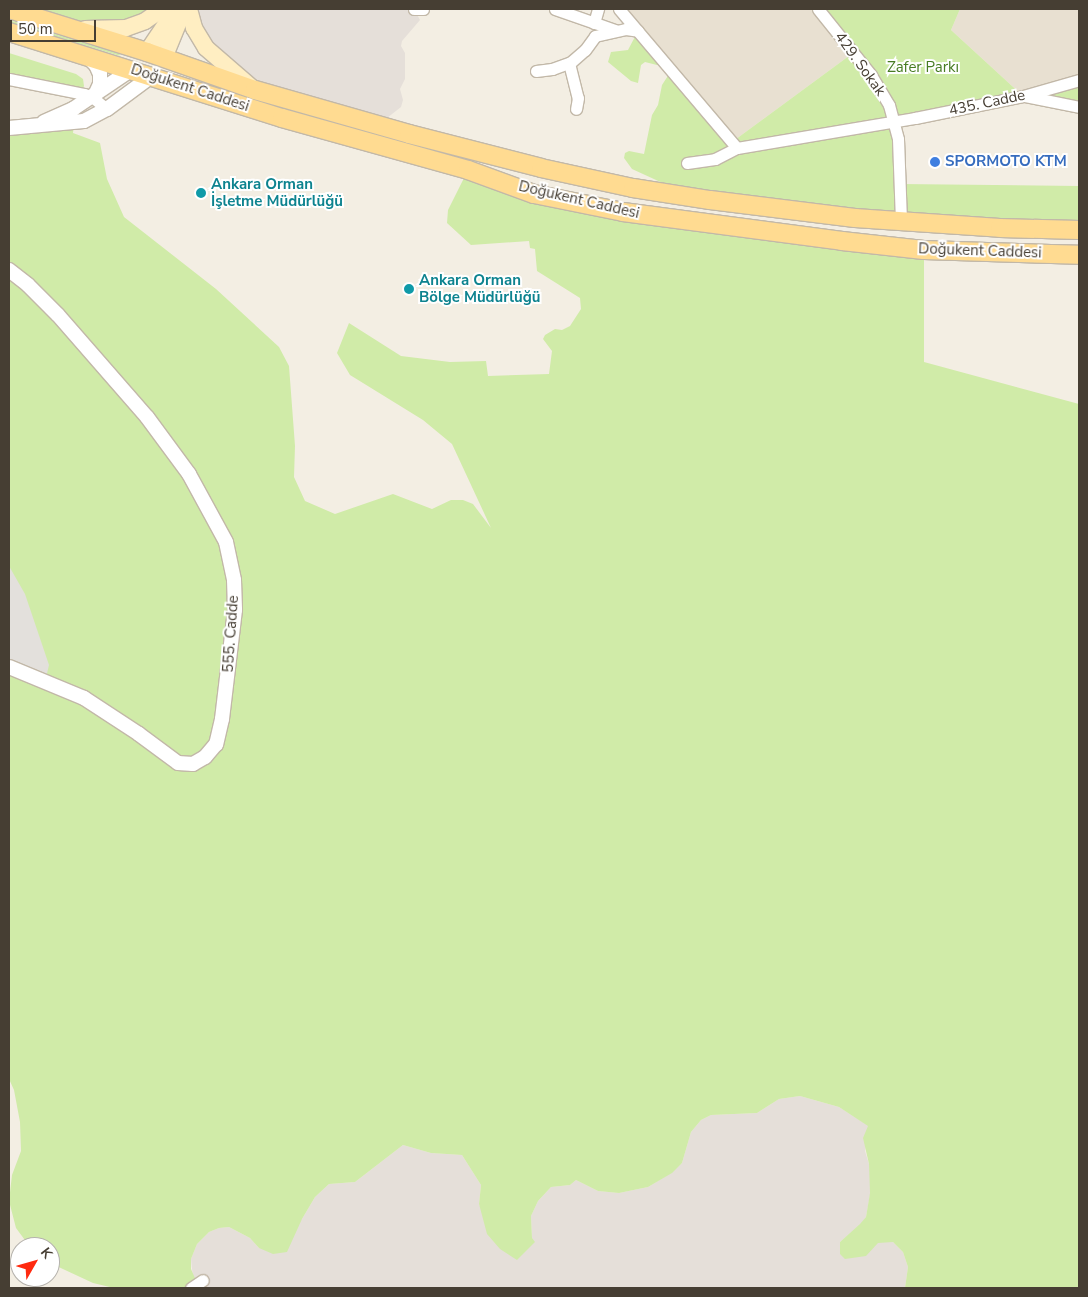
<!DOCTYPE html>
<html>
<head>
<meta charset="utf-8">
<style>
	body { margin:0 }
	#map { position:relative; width:1088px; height:1297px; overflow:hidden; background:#f3eee3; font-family:"Nunito Sans",sans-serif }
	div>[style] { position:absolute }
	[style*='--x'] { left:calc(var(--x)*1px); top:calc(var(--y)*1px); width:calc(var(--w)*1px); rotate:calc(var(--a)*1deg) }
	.residential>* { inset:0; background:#e8e0d1 }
	.industrial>* { inset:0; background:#e5dfd9 }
	.green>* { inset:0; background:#d0eba8; transform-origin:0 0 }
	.parking>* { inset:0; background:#e3e0dc }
	.roads { filter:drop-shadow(1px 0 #c2b8a8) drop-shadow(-1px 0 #c2b8a8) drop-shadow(0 1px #c2b8a8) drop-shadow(0 -1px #c2b8a8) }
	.minor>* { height:11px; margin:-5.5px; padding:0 5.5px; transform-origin:5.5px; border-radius:5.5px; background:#fff }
	.tertiary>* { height:14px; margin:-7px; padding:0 7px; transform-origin:7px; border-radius:7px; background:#fff }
	.secondary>* { height:16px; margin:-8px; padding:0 8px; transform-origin:8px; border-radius:8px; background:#ffeec2 }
	.primary>* { height:18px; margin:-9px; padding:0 9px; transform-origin:9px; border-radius:9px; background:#ffdb91 }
	.dots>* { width:14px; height:14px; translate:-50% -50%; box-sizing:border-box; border:2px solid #fff; border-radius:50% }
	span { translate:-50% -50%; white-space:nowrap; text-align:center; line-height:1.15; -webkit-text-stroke:4px #fff; paint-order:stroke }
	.street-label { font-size:15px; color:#463e33 }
	.park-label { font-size:15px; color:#477c22 }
	.shop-label { font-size:15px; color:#366cbe; font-weight:700 }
	.left { translate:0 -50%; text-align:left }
	.culture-label { font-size:15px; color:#0d838f; font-weight:700 }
	.frame { position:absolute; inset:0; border:10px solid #463e33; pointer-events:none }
	.north { position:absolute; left:10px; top:1237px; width:50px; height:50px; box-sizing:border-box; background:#fff; border:1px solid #b5b2ad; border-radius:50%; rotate:52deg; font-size:14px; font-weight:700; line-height:20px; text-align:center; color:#463e33 }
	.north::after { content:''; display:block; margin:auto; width:18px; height:22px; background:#ff2a0f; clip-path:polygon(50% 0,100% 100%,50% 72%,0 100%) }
	.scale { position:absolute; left:10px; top:20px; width:86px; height:22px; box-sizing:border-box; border:2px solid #463e33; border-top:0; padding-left:6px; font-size:15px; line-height:18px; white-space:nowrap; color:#463e33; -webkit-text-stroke:4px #fff; paint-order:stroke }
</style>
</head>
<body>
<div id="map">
	<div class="residential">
		<i style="clip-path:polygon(619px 9px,818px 9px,853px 53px,732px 142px)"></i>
		<i style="clip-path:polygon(960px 9px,1079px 9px,1079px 80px,1023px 96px,951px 30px)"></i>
	</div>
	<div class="industrial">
		<i style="clip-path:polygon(189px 9px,414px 9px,420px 20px,402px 41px,401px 46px,405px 53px,405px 79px,400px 89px,403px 100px,401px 107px,378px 125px,255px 90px,231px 71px)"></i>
		<i style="clip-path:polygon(800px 1096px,839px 1107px,869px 1126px,865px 1151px,869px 1164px,872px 1184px,866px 1217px,861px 1224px,840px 1242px,893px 1242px,903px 1252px,908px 1267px,905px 1288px,194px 1288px,191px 1259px,197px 1244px,209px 1232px,219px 1228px,229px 1227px,250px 1238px,259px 1248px,302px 1219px,315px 1197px,329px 1184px,355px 1182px,403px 1145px,431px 1153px,462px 1155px,481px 1185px,479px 1205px,532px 1238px,531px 1216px,538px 1201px,551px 1187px,570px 1185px,576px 1180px,598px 1191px,619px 1193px,648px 1187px,671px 1173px,682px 1163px,691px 1132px,701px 1120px,711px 1115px,757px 1113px,779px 1099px)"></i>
	</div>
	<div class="green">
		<i style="clip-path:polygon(9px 9px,162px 9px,115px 30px)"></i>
		<i style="clip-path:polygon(818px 9px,960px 9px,951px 30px,1023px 96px,1079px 80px,1079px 107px,1023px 96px,895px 122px,900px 184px,1079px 186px,1079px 228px,901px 222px,667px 185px,632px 169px,624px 158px,625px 153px,629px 151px,644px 154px,652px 115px,658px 105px,662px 85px,671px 71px,732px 142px,853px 53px)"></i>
		<i style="left:9px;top:20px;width:116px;height:2px;rotate:17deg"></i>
		<i style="clip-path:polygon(638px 31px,663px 64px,657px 65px,645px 62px,641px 65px,638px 83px,631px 81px,608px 62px,611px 52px,628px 50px)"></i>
		<i style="clip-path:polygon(9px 53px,76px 74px,83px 79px,84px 86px,83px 88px,9px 73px)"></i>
		<i style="clip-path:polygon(74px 123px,73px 133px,100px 143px,107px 179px,124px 217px,216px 289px,279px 347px,289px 366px,295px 446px,294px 477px,305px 501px,335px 514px,393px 494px,432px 509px,451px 500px,463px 500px,473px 504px,491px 528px,452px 444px,423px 420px,350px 375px,337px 353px,349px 323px,401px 356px,450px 362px,486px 361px,488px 376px,549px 374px,552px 351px,543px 339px,545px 335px,555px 329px,562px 330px,570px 326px,581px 309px,580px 298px,537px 271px,535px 249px,530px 248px,529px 241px,471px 245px,447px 223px,448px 210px,468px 170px,534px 194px,924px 250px,924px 362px,1079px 404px,1079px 1288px,905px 1288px,908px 1267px,903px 1252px,893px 1242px,878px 1243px,866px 1256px,845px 1259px,840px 1254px,840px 1242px,860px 1224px,866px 1217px,870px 1193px,869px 1164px,863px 1138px,868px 1126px,839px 1107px,800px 1096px,779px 1099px,757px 1113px,711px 1115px,701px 1120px,691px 1132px,682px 1163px,672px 1173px,648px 1187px,619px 1193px,598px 1191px,576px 1180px,570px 1185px,551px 1187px,538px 1201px,531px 1216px,532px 1238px,535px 1242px,517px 1260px,500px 1249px,487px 1234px,479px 1204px,481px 1185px,462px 1155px,431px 1153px,403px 1145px,355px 1182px,329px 1184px,315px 1197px,302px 1219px,287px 1252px,273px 1254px,259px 1248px,250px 1238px,229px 1227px,219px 1228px,209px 1232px,197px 1244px,191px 1259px,191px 1269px,197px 1283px,194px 1288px,114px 1288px,93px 1283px,50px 1263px,50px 1247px,30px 1247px,16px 1228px,9px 1201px,12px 1175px,21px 1151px,20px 1122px,14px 1090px,9px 1079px,9px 128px)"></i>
	</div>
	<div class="parking">
		<i style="clip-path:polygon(9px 566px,25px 594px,49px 665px,45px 682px,9px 667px)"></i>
	</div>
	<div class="roads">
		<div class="minor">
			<i style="--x:414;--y:9;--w:9;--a:0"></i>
			<i style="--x:555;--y:9;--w:64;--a:19.3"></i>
			<i style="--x:619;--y:9;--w:182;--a:49.7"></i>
			<i style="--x:737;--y:148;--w:181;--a:-9.6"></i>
			<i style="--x:915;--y:118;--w:110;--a:-11.5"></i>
			<i style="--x:1023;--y:96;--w:58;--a:-15.9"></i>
			<i style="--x:818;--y:9;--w:85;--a:51.2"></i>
			<i style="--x:871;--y:75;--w:35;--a:59"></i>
			<i style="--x:889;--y:105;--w:35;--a:75"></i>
			<i style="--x:898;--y:139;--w:83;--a:87.9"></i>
			<i style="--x:594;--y:23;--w:15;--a:-74"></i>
			<i style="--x:569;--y:63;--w:36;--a:76"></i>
			<i style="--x:578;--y:98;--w:11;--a:100"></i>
			<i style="--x:536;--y:71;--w:16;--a:-7"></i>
			<i style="--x:552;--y:69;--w:20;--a:-20"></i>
			<i style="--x:571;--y:62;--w:18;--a:-41"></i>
			<i style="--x:585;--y:50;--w:17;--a:-54"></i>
			<i style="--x:595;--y:36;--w:32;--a:-13"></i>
			<i style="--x:626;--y:29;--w:12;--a:9"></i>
			<i style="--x:9;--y:79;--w:76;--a:11.3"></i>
			<i style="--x:84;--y:94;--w:9;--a:21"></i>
			<i style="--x:92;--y:97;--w:19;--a:39"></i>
			<i style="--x:1025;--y:96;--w:55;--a:11.5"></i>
			<i style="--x:687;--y:163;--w:28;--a:-8"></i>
			<i style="--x:715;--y:159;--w:25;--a:-27"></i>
			<i style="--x:191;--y:1288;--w:14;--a:-34"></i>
		</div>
		<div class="tertiary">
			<i style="--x:87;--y:56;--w:13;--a:45"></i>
			<i style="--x:96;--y:65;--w:10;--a:66"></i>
			<i style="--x:100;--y:74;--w:10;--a:90"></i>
			<i style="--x:100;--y:84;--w:12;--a:114"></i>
			<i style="--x:44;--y:122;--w:32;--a:-24"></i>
			<i style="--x:73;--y:109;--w:71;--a:-34.1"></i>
			<i style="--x:9;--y:128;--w:75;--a:-5.3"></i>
			<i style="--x:84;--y:121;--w:26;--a:-28"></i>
			<i style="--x:107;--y:109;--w:57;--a:-36.5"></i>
			<i style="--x:9;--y:270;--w:24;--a:38"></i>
			<i style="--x:28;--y:285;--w:42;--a:45"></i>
			<i style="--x:58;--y:315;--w:135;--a:48.9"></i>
			<i style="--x:147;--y:417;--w:71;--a:53.6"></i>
			<i style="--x:189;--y:474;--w:77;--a:61.4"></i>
			<i style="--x:226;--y:542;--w:39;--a:78"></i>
			<i style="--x:234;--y:580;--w:30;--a:88"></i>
			<i style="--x:235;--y:610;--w:110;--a:96.8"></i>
			<i style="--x:222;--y:719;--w:26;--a:103"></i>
			<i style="--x:216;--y:744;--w:17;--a:130"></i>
			<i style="--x:205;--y:757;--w:14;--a:150"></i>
			<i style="--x:193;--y:764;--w:15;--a:-176"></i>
			<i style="--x:178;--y:763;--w:49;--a:-143.4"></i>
			<i style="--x:139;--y:734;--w:66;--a:-146.8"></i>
			<i style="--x:84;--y:698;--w:81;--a:-157.5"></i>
		</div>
		<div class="secondary">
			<i style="--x:189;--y:9;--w:20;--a:75"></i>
			<i style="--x:194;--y:28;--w:23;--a:59"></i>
			<i style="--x:206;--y:48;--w:60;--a:40.9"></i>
			<i style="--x:85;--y:29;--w:41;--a:-1.4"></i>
			<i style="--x:126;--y:28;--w:20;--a:-20"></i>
			<i style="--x:145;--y:21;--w:21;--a:-35"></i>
			<i style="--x:147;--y:52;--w:52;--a:-56"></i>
			<i style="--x:164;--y:58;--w:53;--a:-67.8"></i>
		</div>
		<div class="primary">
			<i style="--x:9;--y:9;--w:145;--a:17.3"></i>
			<i style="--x:147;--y:52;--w:114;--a:19.4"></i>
			<i style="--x:255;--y:90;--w:160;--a:15.9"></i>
			<i style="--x:409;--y:134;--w:136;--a:14.4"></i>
			<i style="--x:541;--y:168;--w:94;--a:12.3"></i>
			<i style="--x:633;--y:188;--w:78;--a:8.9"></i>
			<i style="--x:710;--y:200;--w:146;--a:7.1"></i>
			<i style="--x:855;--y:218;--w:145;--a:3.9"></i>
			<i style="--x:1000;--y:228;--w:79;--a:1.5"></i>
			<i style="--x:9;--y:32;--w:286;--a:17.5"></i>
			<i style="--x:282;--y:118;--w:193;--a:15.6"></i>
			<i style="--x:468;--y:170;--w:70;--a:20"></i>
			<i style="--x:534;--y:194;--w:91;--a:11.4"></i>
			<i style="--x:623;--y:212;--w:221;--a:7.5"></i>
			<i style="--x:842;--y:241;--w:82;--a:6.3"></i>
			<i style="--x:924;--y:250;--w:155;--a:1.8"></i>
		</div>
	</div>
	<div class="dots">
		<i style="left:935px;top:162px;background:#3f7fe0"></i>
		<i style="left:201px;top:193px;background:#0f9aa8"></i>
		<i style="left:409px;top:289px;background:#0f9aa8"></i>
	</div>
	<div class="street-label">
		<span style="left:860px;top:64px;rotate:54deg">429. Sokak</span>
		<span style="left:190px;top:88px;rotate:18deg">Doğukent Caddesi</span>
		<span style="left:987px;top:103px;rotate:-12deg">435. Cadde</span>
		<span style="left:579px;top:200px;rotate:13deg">Doğukent Caddesi</span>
		<span style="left:980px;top:251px;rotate:2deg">Doğukent Caddesi</span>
		<span style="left:231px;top:634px;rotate:-86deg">555. Cadde</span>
	</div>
	<div class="park-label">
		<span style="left:923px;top:68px">Zafer Parkı</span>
	</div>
	<div class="shop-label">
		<span class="left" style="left:945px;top:162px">SPORMOTO KTM</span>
	</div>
	<div class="culture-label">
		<span class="left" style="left:211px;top:193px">Ankara Orman<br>İşletme Müdürlüğü</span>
		<span class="left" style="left:419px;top:289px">Ankara Orman<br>Bölge Müdürlüğü</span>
	</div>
	<div class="frame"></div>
	<div class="north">K</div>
	<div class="scale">50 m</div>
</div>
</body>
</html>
